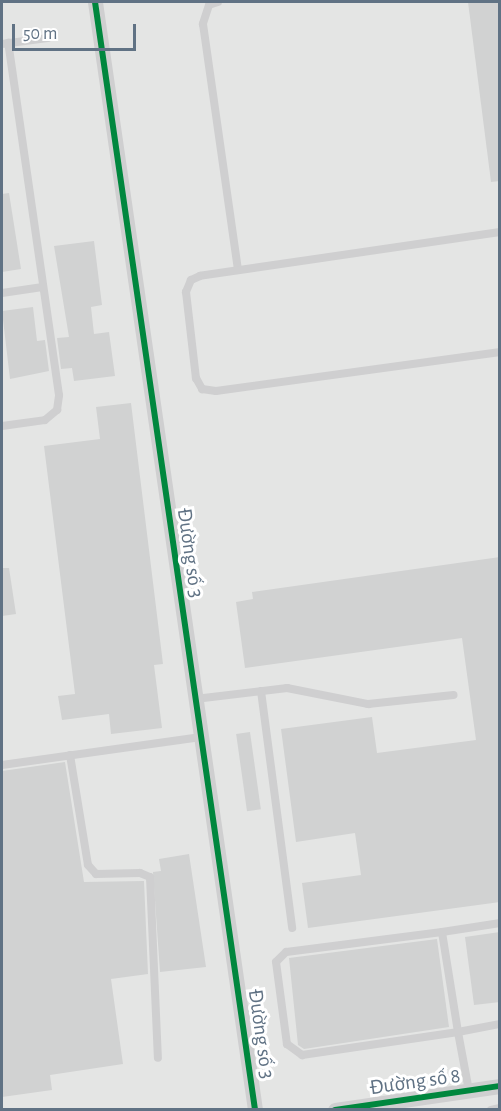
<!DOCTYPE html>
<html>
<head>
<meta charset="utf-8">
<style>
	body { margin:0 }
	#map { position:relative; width:501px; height:1111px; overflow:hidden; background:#f4f4f1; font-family:"Alegreya Sans",sans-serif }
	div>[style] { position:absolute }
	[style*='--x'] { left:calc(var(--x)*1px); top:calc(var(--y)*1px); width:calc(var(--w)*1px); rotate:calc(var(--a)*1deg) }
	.built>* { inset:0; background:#e4e5e4; transform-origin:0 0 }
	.building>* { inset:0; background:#d1d2d2; transform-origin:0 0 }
	.lane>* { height:8px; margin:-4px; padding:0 4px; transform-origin:4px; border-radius:4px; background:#cfcfd0 }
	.street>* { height:15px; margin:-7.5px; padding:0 7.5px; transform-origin:7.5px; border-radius:7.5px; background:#cfcfd0 }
	.cycleway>* { height:6px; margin:-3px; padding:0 3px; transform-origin:3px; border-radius:3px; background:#00873e }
	span { translate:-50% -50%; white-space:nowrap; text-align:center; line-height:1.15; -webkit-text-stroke:6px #fff; paint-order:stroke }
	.street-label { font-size:21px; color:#607284 }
	.frame { position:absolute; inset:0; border:3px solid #607284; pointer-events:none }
	.scale { position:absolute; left:12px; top:24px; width:124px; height:27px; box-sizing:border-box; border:3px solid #607284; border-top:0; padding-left:8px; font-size:18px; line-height:21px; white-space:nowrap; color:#607284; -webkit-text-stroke:4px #fff; paint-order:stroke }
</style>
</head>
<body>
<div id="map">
	<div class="built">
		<i style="left:2px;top:2px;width:497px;height:1108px"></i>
	</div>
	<div class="building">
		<i style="clip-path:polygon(468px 2px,500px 2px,500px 181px,491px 182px)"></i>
		<i style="clip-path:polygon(9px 193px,21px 269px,2px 272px,2px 194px)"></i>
		<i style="clip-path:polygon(94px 241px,102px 305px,91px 307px,94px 334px,109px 332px,115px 376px,74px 381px,72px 368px,61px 369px,57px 338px,69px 337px,54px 246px)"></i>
		<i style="clip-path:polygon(33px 307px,37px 341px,45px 340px,49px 371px,10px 379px,2px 311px)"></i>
		<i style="clip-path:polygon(131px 403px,163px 664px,154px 665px,162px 728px,111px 734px,109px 714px,62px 720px,58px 696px,75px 694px,44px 446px,100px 439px,96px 407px)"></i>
		<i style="clip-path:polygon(500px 557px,500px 902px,308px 928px,302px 883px,361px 875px,355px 833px,296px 842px,281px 729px,372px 717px,377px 753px,476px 740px,462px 638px,245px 668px,236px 602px,253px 599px,252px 592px)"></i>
		<i style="clip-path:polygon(2px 568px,9px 568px,16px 614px,2px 616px)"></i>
		<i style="left:250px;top:732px;width:78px;height:14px;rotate:82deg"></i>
		<i style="clip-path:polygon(65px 762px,84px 882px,144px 881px,148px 974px,111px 979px,123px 1064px,50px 1075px,52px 1090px,2px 1097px,2px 771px)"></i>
		<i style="clip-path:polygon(189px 854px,206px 967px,160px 972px,153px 872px,161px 871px,159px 859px)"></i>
		<i style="clip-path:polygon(500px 932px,500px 1002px,474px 1005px,465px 937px)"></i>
		<i style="clip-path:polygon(437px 939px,449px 1027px,304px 1049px,298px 1045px,289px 958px)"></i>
	</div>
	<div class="lane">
		<i style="--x:218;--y:2;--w:9;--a:162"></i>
		<i style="--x:209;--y:5;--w:20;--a:108"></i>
		<i style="--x:203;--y:24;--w:248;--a:81.9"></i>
		<i style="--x:2;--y:44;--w:46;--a:-7.4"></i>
		<i style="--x:500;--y:232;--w:303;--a:171.7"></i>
		<i style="--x:200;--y:276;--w:10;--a:156"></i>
		<i style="--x:191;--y:280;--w:13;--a:113"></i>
		<i style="--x:186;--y:292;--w:87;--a:83.4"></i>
		<i style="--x:196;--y:378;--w:13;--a:61"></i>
		<i style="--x:202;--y:389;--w:14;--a:8"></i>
		<i style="--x:216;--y:391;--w:287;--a:-7.8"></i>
		<i style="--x:2;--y:293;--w:41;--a:-8.3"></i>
		<i style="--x:2;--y:426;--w:43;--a:-7.9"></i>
		<i style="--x:45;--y:420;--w:16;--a:-40"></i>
		<i style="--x:57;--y:410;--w:15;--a:-82"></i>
		<i style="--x:59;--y:395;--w:356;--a:-98.2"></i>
		<i style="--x:261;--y:691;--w:239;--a:82.5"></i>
		<i style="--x:195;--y:699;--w:93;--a:-6.8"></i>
		<i style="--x:287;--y:688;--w:83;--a:11.2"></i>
		<i style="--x:368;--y:704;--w:86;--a:-6"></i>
		<i style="--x:70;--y:755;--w:111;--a:80.7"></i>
		<i style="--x:88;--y:865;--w:12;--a:48"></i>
		<i style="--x:96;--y:874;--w:44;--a:-1.3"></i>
		<i style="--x:140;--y:873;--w:11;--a:22"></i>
		<i style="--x:150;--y:877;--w:181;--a:87.5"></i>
		<i style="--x:2;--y:765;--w:201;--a:-8"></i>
		<i style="--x:442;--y:932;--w:59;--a:-8.8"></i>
		<i style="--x:469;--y:1091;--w:60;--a:-100.6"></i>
		<i style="--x:458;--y:1032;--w:101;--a:-99.1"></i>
		<i style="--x:442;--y:932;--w:157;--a:172.7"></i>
		<i style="--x:286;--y:952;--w:14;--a:135"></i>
		<i style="--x:276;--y:962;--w:83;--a:82.4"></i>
		<i style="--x:287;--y:1044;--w:19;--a:36"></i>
		<i style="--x:302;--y:1055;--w:158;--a:-8.4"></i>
		<i style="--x:458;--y:1032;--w:43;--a:-10.8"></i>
		<i style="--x:491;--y:1110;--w:9;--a:-13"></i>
	</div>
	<div class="street">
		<i style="--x:95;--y:2;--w:1119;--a:81.78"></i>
		<i style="--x:335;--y:1110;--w:167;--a:-8.3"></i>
	</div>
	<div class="cycleway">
		<i style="--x:95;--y:2;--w:1119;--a:81.78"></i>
		<i style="--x:335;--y:1110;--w:167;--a:-8.3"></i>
	</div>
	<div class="street-label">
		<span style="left:190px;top:553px;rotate:82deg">Đường số 3</span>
		<span style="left:261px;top:1034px;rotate:82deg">Đường số 3</span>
		<span style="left:415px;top:1082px;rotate:-8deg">Đường số 8</span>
	</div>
	<div class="frame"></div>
	<div class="scale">50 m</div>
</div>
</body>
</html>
